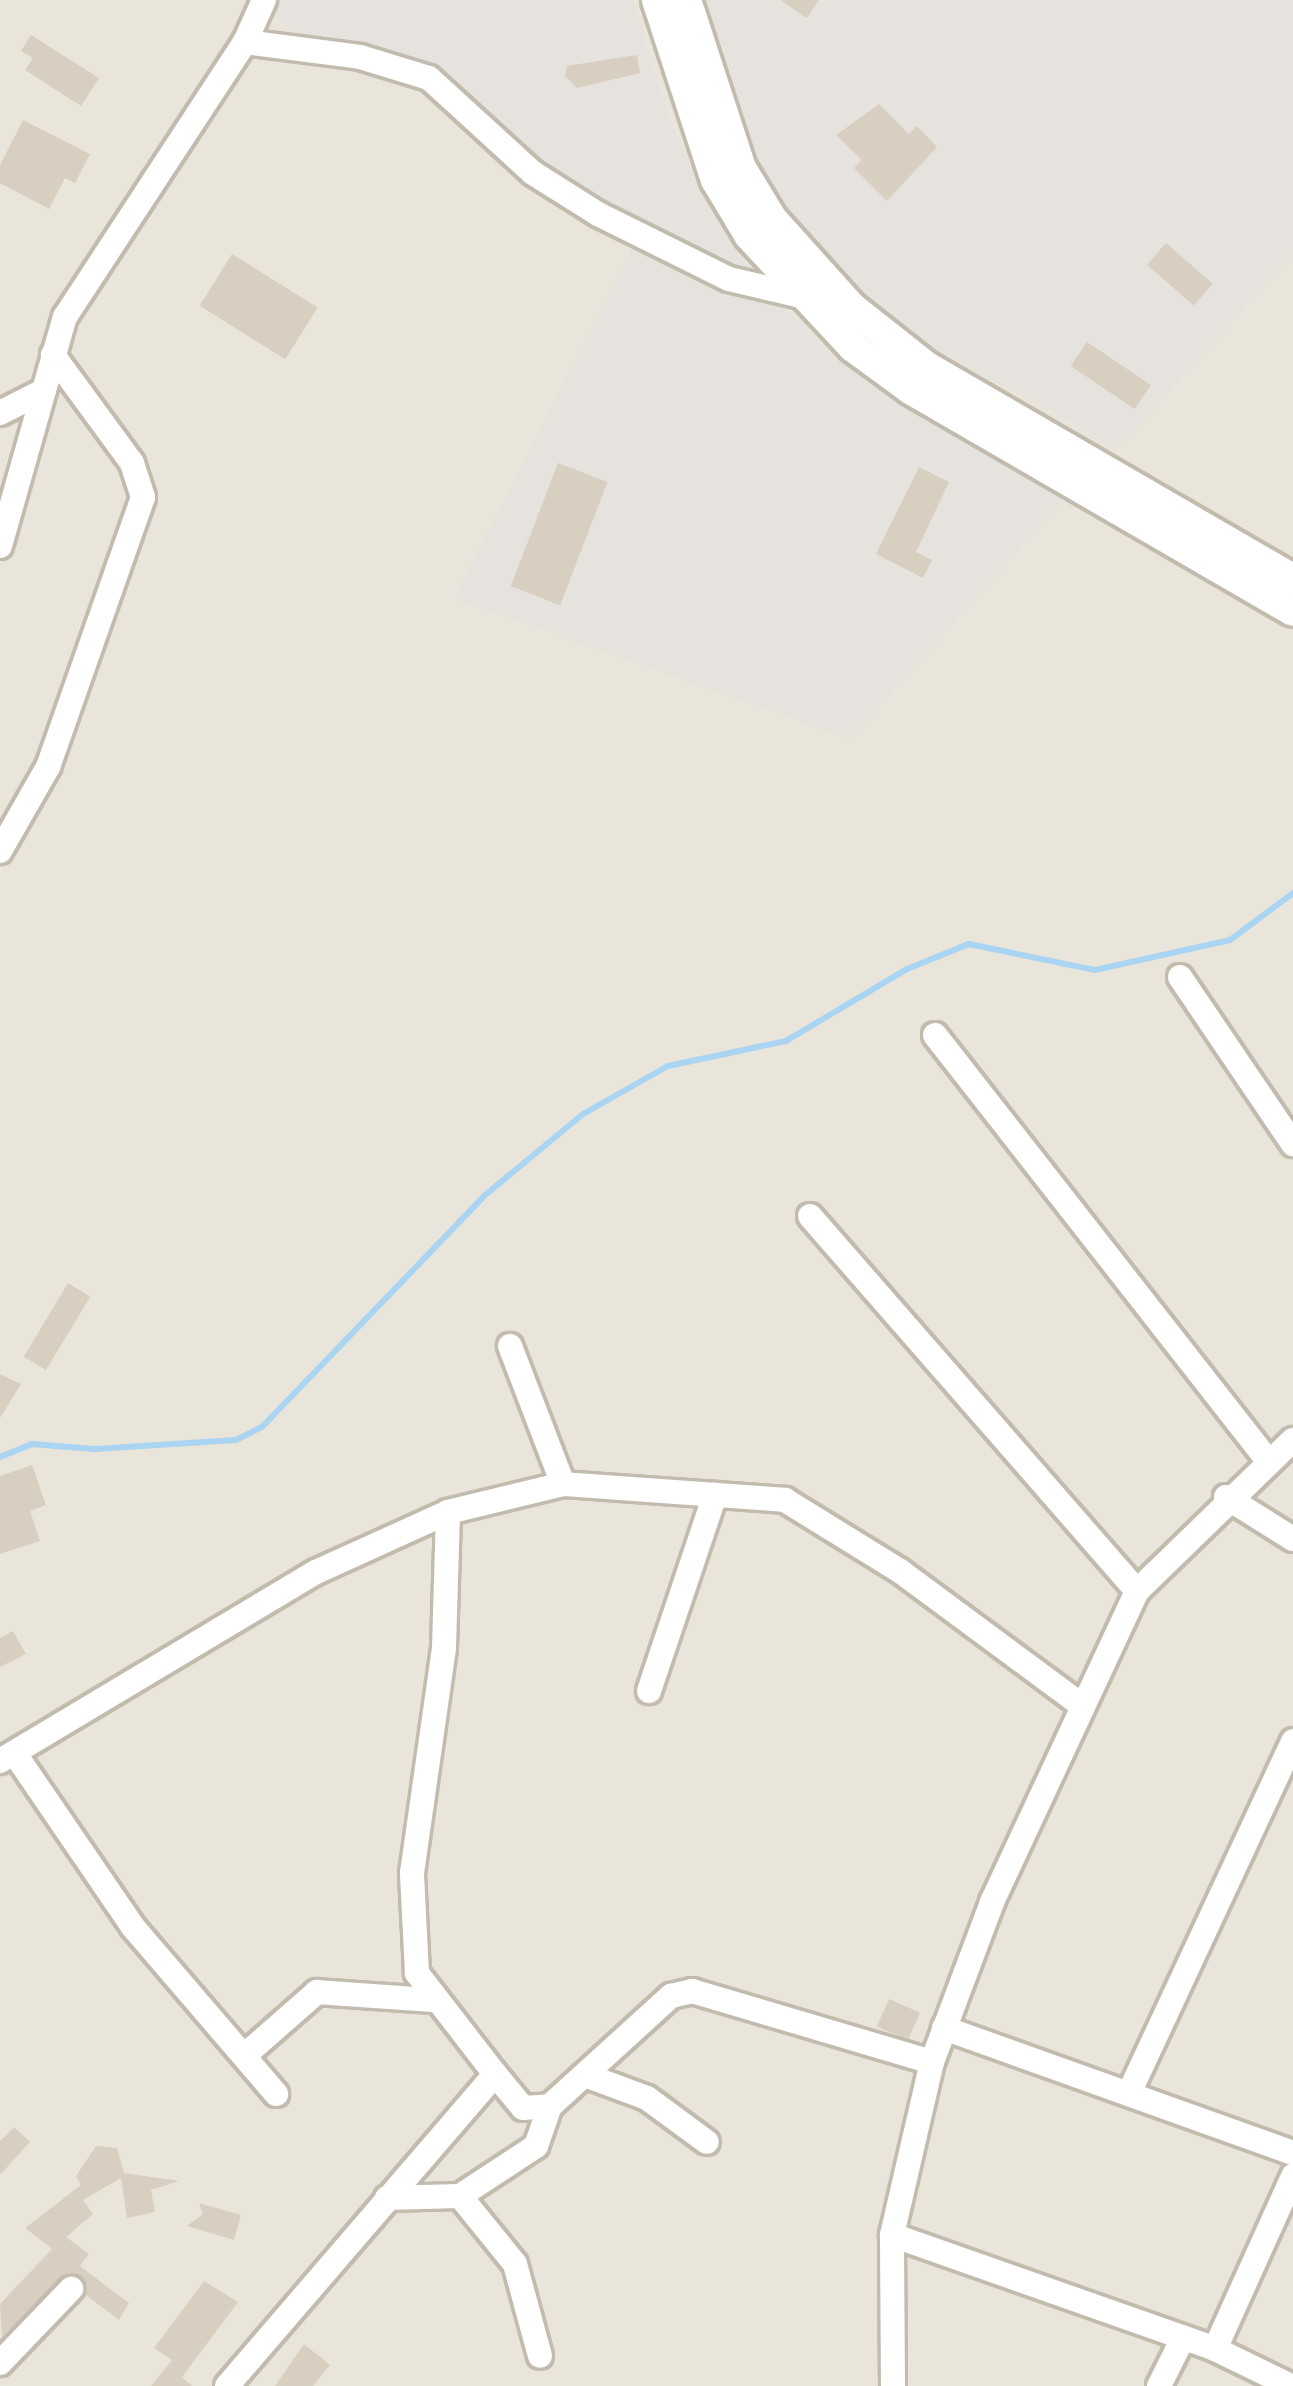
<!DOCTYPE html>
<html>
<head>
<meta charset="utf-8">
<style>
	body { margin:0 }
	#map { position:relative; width:1293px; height:2386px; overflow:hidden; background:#f6f3ec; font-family:"PT Sans Narrow",sans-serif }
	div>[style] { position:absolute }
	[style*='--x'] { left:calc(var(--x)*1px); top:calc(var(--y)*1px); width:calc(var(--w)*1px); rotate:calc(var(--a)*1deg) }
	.residential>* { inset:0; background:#eae5da; transform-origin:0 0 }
	.industrial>* { inset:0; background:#e6e2dd }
	.stream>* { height:6px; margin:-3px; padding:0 3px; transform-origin:3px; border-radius:3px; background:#a9d4f2 }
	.building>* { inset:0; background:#d8cfc1; transform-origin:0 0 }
	.roads { filter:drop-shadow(3px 0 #c2bbae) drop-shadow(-3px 0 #c2bbae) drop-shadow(0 3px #c2bbae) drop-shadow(0 -3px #c2bbae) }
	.minor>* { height:24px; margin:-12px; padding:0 12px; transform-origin:12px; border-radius:12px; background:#fff }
	.tertiary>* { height:30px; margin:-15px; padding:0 15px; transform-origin:15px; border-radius:15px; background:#fff }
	span { translate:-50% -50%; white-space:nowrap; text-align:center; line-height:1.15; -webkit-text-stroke:9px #fff; paint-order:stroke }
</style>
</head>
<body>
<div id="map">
	<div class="residential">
		<i style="left:0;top:0;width:1293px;height:2386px"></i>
	</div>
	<div class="industrial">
		<i style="clip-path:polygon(276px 0,632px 0,673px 129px,709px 206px,757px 279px,836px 359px,1067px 495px,850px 739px,455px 598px,642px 229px,576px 194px,453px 90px,302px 38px,272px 12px)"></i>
		<i style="clip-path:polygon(691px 0,1293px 0,1293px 253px,1119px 448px,940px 352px,866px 299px,809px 240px,760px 168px)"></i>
	</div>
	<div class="stream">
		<i style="--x:0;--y:1457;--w:35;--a:-22"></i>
		<i style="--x:32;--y:1444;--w:63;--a:4.5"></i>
		<i style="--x:95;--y:1449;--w:141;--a:-3.7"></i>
		<i style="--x:236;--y:1440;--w:29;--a:-27"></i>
		<i style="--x:262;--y:1427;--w:320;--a:-46.1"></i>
		<i style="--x:484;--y:1196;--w:129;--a:-39.6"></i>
		<i style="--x:583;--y:1114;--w:98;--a:-29.5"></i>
		<i style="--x:668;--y:1066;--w:121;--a:-12"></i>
		<i style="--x:786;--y:1041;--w:141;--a:-30.8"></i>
		<i style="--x:907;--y:969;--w:67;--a:-22"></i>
		<i style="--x:969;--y:944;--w:129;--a:11.7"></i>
		<i style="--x:1095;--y:970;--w:138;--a:-12.5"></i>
		<i style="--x:1230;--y:940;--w:79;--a:-36.7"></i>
	</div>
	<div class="building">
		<i style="clip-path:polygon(780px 0,819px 0,807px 18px)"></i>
		<i style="clip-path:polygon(31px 35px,99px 78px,81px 106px,25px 70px,33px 58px,21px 51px)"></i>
		<i style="clip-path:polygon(637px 55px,640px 73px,577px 88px,565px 76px,567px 66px)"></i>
		<i style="clip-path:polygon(879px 104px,909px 134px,917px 126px,937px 147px,887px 201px,854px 168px,862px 160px,836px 135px)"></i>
		<i style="clip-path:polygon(23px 120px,90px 154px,75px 183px,65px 178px,49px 209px,0 183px,0 165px)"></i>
		<i style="left:1166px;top:243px;width:62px;height:29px;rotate:41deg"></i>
		<i style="left:232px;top:254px;width:101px;height:61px;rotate:32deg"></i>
		<i style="left:1087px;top:342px;width:77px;height:29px;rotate:34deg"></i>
		<i style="left:558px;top:463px;width:53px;height:132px;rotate:21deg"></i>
		<i style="clip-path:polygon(919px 467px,949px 482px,916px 552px,932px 560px,923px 578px,876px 554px)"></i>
		<i style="left:68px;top:1283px;width:26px;height:86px;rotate:31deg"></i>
		<i style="clip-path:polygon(0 1374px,21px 1384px,0 1418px)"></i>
		<i style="clip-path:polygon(32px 1465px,46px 1505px,30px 1511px,40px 1541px,0 1554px,0 1476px)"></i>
		<i style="clip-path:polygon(13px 1631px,26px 1654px,0 1667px,0 1638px)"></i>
		<i style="left:889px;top:1999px;width:34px;height:30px;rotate:24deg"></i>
		<i style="clip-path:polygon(14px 2127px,30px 2142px,0 2175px,0 2141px)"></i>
		<i style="clip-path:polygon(96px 2146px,117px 2148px,124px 2173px,179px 2181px,151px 2190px,155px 2212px,127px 2218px,121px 2178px,83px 2200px,93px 2214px,66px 2237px,89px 2254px,80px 2266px,129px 2303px,119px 2320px,86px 2295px,81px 2276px,68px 2273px,2px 2337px,0 2304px,52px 2249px,25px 2228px,81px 2185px,76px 2176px)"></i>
		<i style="clip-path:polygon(199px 2203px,241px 2215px,234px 2240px,187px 2226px,203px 2214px)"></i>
		<i style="clip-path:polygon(204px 2281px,238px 2302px,182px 2377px,192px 2386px,151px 2386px,172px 2360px,154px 2348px)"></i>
		<i style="clip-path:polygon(304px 2344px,330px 2365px,313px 2386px,275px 2386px)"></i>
	</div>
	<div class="roads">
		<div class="minor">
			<i style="--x:245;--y:42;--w:46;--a:-65.7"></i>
			<i style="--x:0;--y:413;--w:48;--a:-27.1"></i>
			<i style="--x:0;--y:546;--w:238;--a:-74.2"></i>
			<i style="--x:65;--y:317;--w:329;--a:-56.8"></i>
			<i style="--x:245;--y:42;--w:116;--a:7.4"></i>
			<i style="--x:360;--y:57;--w:72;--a:16.9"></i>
			<i style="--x:429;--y:78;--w:141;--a:42.4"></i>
			<i style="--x:533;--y:173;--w:77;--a:32.2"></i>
			<i style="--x:598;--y:214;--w:146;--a:26.4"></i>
			<i style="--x:729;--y:279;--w:83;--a:13.2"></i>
			<i style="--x:0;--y:851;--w:97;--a:-60.3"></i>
			<i style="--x:48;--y:767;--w:286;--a:-70.6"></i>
			<i style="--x:143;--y:497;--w:36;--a:-108"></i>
			<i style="--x:132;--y:463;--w:134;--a:-126.2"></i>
			<i style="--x:1180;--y:977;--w:202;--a:55.9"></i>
			<i style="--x:935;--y:1035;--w:542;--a:51.97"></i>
			<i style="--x:810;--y:1216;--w:498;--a:48.9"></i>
			<i style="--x:510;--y:1346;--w:148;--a:69"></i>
			<i style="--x:1226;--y:1497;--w:79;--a:32.1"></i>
			<i style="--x:649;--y:1691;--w:207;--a:-71.4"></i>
			<i style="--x:15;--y:1754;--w:209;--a:55.7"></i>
			<i style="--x:133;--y:1927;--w:220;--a:49.4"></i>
			<i style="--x:0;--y:1761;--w:368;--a:-30.9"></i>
			<i style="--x:316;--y:1572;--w:145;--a:-24.4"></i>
			<i style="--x:448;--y:1512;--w:118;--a:-13.7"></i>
			<i style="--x:563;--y:1484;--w:223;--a:4.1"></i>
			<i style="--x:785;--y:1500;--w:135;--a:31.7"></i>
			<i style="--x:900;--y:1571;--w:225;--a:36.5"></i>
			<i style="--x:944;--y:2028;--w:371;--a:19.7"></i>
			<i style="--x:245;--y:2055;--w:96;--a:-41.2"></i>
			<i style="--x:317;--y:1992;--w:115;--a:4"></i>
			<i style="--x:495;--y:2074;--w:44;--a:50.5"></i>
			<i style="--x:523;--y:2108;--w:27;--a:-4"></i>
			<i style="--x:550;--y:2106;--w:164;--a:-42.3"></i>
			<i style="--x:671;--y:1996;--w:22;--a:-13"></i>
			<i style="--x:692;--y:1991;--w:250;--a:16.5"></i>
			<i style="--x:585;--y:2075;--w:66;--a:20.4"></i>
			<i style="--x:647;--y:2098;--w:74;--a:36.3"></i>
			<i style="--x:1130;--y:2091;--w:386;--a:-65"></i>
			<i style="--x:460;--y:2196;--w:87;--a:51"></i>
			<i style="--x:515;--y:2264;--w:95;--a:74.8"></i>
			<i style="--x:387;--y:2198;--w:73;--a:-1.6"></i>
			<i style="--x:460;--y:2196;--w:91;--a:-33.3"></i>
			<i style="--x:536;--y:2146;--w:42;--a:-70.7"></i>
			<i style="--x:892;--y:2235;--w:343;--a:19.4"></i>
			<i style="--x:1215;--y:2349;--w:85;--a:26"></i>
			<i style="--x:1215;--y:2349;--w:190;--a:-65.7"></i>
			<i style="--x:0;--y:2363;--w:103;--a:-46.2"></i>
			<i style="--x:227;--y:2386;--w:411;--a:-49.3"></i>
			<i style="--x:495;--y:2074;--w:128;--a:-127.7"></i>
			<i style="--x:417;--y:1973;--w:100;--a:-92.9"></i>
			<i style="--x:412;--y:1873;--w:227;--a:-81.9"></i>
			<i style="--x:444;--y:1648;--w:136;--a:-88.3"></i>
			<i style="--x:893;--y:2386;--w:151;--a:-90.4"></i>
			<i style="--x:892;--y:2235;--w:178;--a:-77"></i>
			<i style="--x:932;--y:2062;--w:171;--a:-69.4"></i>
			<i style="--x:992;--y:1902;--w:343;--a:-65"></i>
			<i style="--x:1137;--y:1591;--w:217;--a:-44.1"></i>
			<i style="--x:1159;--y:2386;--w:54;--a:-63.4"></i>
		</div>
		<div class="tertiary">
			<i style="--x:657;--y:0;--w:189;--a:71.9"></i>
			<i style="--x:716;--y:180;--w:64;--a:59"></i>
			<i style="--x:749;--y:235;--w:153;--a:47.1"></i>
			<i style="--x:853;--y:347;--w:73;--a:36.1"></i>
			<i style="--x:912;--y:390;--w:440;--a:30.1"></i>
			<i style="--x:686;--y:0;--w:177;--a:71.9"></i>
			<i style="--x:741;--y:168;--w:60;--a:58.7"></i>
			<i style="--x:772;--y:219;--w:118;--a:48.1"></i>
			<i style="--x:851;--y:307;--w:97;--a:38.3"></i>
			<i style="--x:927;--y:367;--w:423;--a:30.1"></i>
		</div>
	</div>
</div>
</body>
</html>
